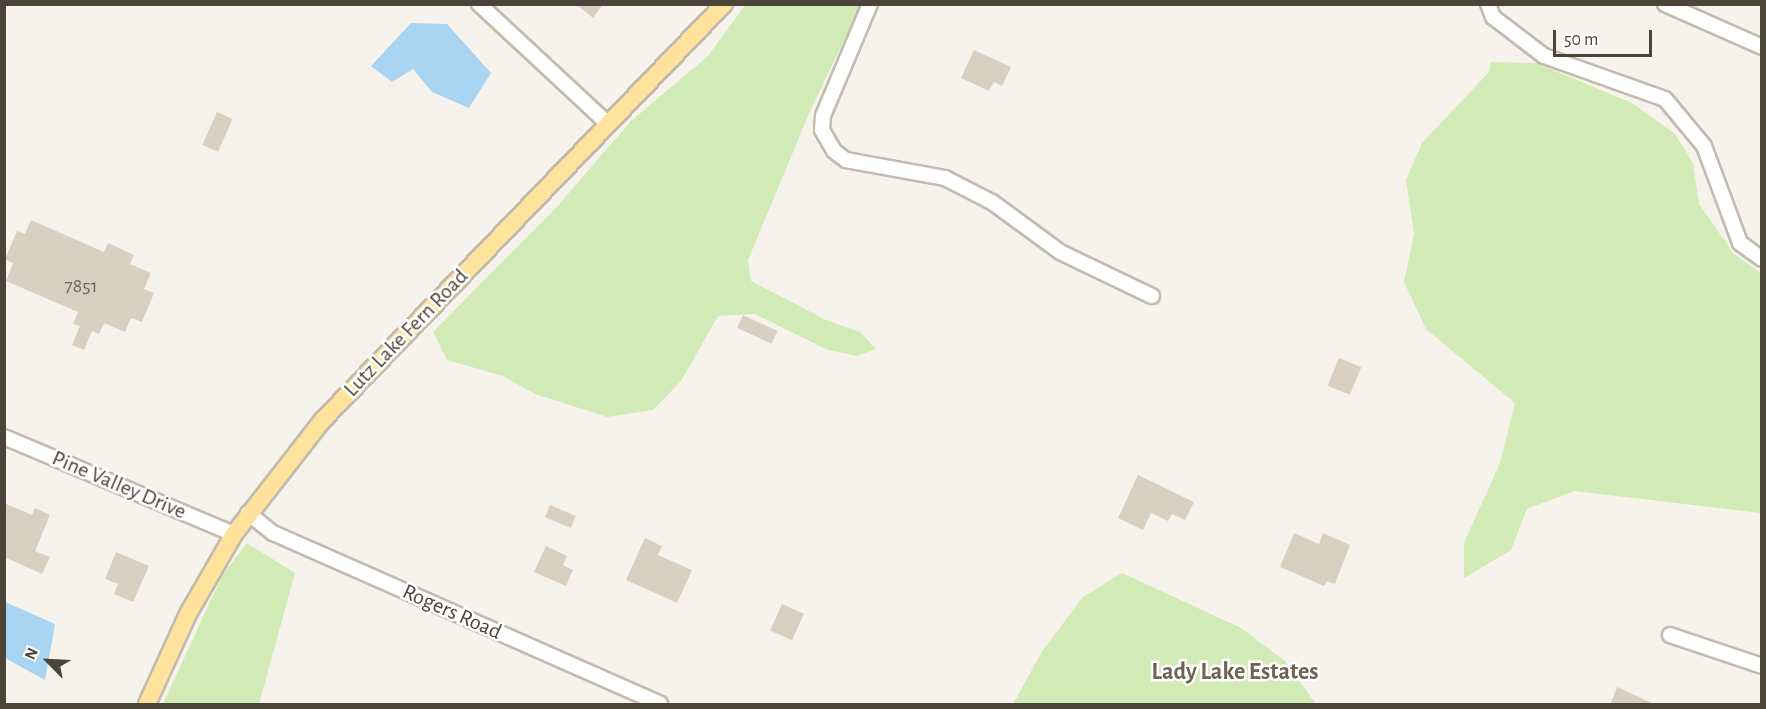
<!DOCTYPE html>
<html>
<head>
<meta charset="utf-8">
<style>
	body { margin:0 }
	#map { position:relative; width:1766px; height:709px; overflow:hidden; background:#f6f3ec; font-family:"Alegreya Sans",sans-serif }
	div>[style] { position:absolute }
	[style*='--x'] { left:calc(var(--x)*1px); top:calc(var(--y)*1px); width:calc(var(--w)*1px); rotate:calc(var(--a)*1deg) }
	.green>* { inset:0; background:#d2eab5 }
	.water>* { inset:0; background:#a9d4f2 }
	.building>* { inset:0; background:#d8cfc1; transform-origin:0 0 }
	.roads { filter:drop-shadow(2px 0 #c2bbae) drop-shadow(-2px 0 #c2bbae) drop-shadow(0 2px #c2bbae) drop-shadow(0 -2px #c2bbae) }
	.minor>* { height:14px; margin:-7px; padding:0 7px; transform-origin:7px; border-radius:7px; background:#fff }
	.major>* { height:16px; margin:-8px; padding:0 8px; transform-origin:8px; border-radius:8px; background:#ffe39c }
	span { translate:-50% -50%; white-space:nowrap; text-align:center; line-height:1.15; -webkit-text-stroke:5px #fff; paint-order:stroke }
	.number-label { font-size:20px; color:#6e675b }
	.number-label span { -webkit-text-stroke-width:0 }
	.street-label { font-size:22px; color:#4b4439 }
	.neighbourhood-label { font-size:24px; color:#6e6250; font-weight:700 }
	.frame { position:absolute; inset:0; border:6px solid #4b4439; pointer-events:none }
	.north { position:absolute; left:18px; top:631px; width:60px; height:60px; -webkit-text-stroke:4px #fff; paint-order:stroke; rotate:294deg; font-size:16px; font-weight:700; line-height:24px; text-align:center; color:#4b4439 }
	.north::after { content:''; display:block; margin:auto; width:21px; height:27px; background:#4b4439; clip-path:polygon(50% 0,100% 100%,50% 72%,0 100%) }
	.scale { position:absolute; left:1553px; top:30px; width:99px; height:27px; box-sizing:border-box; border:3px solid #4b4439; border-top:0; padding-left:8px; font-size:18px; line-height:21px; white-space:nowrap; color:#4b4439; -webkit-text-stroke:4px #fff; paint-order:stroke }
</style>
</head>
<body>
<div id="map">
	<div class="green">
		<i style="clip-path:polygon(746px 4px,861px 5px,811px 109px,748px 260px,751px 281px,826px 320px,860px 332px,876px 349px,857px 356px,828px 350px,755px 314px,718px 316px,681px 381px,653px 410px,607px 417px,535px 394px,503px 376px,447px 360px,433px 332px,554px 210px,631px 121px,708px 56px)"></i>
		<i style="clip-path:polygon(1491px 62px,1536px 63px,1632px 103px,1675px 134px,1693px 163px,1699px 204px,1734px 254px,1761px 273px,1761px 513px,1574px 491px,1527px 509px,1511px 550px,1464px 578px,1464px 543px,1500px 463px,1515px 403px,1426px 329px,1404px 282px,1414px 234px,1406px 180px,1422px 143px,1489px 72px)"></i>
		<i style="clip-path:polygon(247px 543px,295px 573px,259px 704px,163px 704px,222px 576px)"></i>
		<i style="clip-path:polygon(1122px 573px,1241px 628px,1285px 661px,1316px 704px,1013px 704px,1043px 650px,1083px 597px)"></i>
	</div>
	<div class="water">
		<i style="clip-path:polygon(411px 23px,447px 24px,491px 73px,469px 108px,432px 92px,413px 69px,392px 82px,371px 66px)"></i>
		<i style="clip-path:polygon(5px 602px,55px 624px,45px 680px,5px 658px)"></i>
	</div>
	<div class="building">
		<i style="clip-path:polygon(576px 4px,603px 4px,593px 18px)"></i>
		<i style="clip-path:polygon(974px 50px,1011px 67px,1002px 86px,994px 82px,989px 91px,961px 78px)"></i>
		<i style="left:217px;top:112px;width:17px;height:36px;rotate:24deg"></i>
		<i style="clip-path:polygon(31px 220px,104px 252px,108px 243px,134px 255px,130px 264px,151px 273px,144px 289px,154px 293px,142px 322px,131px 318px,125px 332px,104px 323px,99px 334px,92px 331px,84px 350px,72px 345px,80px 326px,73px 324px,78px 312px,6px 281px,13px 263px,5px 259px,17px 231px,25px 234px)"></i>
		<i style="left:743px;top:315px;width:38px;height:14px;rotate:25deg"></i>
		<i style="left:1339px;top:358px;width:24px;height:30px;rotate:22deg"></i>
		<i style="clip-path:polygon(1138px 475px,1194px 502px,1185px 520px,1172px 514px,1168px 521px,1151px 513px,1143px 530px,1118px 518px)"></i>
		<i style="clip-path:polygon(4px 503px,32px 515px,35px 508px,50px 515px,35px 551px,50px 557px,42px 574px,4px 557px)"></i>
		<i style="left:550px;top:505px;width:28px;height:13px;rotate:23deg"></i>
		<i style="clip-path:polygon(1294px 533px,1319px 544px,1323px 533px,1350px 545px,1335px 584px,1327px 581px,1324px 586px,1280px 567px)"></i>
		<i style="clip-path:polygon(645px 538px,662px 546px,658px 555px,692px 570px,677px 603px,626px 580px)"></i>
		<i style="clip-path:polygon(546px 546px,567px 556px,563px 565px,573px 570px,566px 586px,534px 572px)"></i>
		<i style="clip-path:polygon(116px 552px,149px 566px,133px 602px,114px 594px,118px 584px,105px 579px)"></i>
		<i style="left:782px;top:604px;width:24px;height:29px;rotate:24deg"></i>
		<i style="clip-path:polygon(1617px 687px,1656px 705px,1610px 705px)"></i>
	</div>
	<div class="roads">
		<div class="minor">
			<i style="--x:479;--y:4;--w:175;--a:42.9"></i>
			<i style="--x:870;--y:4;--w:121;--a:112.8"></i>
			<i style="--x:823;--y:116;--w:14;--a:94"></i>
			<i style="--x:822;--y:130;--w:24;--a:60"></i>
			<i style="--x:834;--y:151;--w:15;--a:37"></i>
			<i style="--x:846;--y:160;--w:101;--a:10.3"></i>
			<i style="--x:945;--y:178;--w:53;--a:27.1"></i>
			<i style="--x:992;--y:202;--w:84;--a:36.3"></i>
			<i style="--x:1060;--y:252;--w:102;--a:25.6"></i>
			<i style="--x:1488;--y:4;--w:14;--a:69"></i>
			<i style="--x:1493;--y:17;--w:64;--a:37.4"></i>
			<i style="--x:1544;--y:56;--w:128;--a:19.6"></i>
			<i style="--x:1665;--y:99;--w:61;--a:50.3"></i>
			<i style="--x:1704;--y:146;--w:103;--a:69.6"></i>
			<i style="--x:1740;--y:243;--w:27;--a:36"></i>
			<i style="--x:1665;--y:4;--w:106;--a:23.9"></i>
			<i style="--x:4;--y:437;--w:250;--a:22.9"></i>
			<i style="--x:248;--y:513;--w:32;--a:39"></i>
			<i style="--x:273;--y:533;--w:423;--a:23.8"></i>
			<i style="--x:1670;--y:635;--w:97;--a:18.6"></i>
		</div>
		<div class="major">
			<i style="--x:147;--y:704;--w:99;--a:-65.5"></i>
			<i style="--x:188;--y:614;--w:92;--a:-60.1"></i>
			<i style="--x:234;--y:534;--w:143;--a:-52.1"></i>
			<i style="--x:322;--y:421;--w:579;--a:-46.05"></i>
		</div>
	</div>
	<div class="number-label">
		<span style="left:81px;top:286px">7851</span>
	</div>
	<div class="street-label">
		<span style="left:406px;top:333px;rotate:-46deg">Lutz Lake Fern Road</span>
		<span style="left:119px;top:485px;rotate:23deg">Pine Valley Drive</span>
		<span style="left:452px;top:612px;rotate:24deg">Rogers Road</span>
	</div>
	<div class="neighbourhood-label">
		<span style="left:1235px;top:673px">Lady Lake Estates</span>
	</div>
	<div class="frame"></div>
	<div class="north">N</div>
	<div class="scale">50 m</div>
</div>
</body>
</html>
